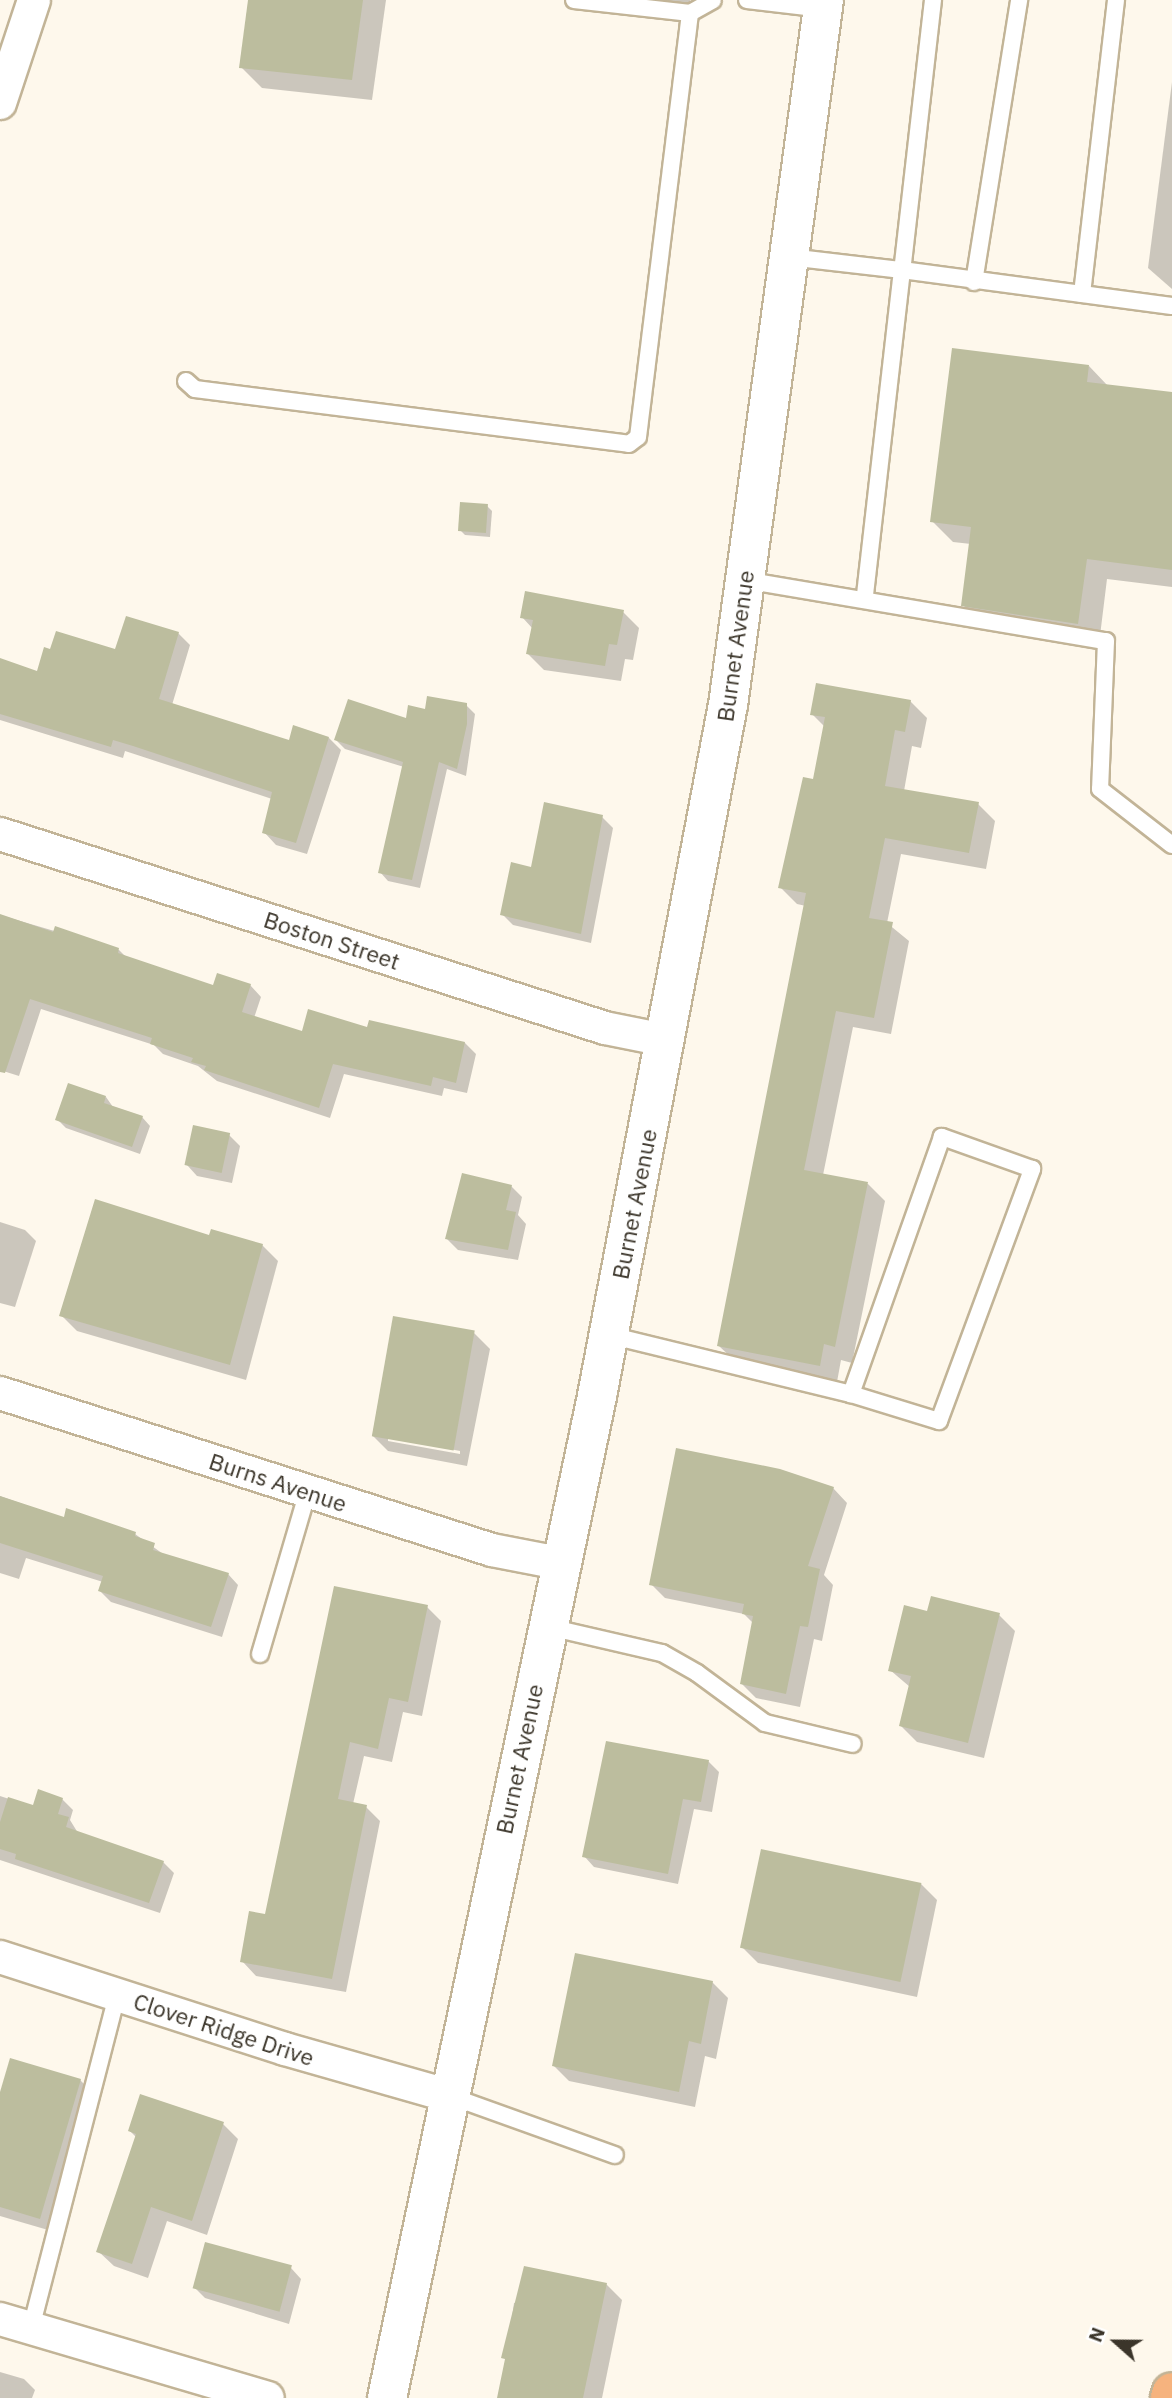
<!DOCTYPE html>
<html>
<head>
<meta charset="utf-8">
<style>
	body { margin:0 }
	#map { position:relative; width:1172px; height:2398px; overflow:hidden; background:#fef8ec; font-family:"IBM Plex Sans",sans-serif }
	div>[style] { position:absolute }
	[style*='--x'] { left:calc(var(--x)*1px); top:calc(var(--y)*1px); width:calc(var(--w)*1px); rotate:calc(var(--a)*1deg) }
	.shadow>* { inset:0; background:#0003 }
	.building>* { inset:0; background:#bcbd9e; transform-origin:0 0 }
	.roads { filter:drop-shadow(2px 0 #c2b497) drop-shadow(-2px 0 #c2b497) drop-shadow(0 2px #c2b497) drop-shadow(0 -2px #c2b497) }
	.service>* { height:16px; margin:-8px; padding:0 8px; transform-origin:8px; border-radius:8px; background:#fff }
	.minor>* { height:32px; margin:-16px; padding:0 16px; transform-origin:16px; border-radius:16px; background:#fff }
	.tertiary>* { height:38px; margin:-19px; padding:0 19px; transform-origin:19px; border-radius:19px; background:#fff }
	.motorway>* { height:38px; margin:-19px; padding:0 19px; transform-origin:19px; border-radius:19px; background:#f6b37e }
	span { translate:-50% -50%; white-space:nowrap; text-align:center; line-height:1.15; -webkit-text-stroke:5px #fff; paint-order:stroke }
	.street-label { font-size:23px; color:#3b352a }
	.north { position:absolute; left:1081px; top:2307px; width:70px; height:70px; -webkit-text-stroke:5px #fff; paint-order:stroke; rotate:291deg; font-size:19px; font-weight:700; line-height:28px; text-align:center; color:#3b352a }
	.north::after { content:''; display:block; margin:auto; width:24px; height:32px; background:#3b352a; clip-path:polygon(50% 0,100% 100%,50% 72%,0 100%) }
</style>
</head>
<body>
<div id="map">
	<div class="shadow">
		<i style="clip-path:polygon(250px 0,386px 0,372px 100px,262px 88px,241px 67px)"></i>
		<i style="clip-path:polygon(579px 0,690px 0,689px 12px)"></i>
		<i style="clip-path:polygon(1172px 82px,1172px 289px,1148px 268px)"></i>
		<i style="clip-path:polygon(1089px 366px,1108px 386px,1172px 394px,1172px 587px,1107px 579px,1099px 644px,984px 626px,963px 605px,971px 544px,953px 542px,932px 521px)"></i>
		<i style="clip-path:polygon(487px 506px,492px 511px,490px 537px,465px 535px,460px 530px)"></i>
		<i style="clip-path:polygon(623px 612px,639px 628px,633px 660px,625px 659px,621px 681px,544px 670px,528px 654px,533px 629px,522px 617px)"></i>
		<i style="clip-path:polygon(178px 633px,190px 645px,172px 705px,290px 742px,329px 738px,341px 750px,307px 854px,276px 845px,264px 832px,272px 799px,125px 751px,123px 758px,0 720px,0 659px,38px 673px)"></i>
		<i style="clip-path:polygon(910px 701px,927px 718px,921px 748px,912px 746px,904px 791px,978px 804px,995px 821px,986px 869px,901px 854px,887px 923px,909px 941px,891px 1034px,853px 1027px,823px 1175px,868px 1184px,885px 1201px,852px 1363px,841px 1360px,837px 1382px,736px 1362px,719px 1346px,806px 906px,797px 904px,780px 887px,815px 781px,825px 727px,812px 714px)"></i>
		<i style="clip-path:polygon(466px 705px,475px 714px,466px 776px,447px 769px,420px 888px,388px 881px,380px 872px,404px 767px,345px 749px,336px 740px)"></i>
		<i style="clip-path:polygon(602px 817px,613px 828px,591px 943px,513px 925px,502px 914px,533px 869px)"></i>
		<i style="clip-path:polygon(0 915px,119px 950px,127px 958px,214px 987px,250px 985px,261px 997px,254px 1018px,303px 1033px,369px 1029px,465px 1043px,476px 1054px,467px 1093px,444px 1088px,442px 1096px,344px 1074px,330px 1118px,217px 1081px,198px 1066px,163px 1054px,154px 1045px,41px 1009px,19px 1076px,0 1070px)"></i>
		<i style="clip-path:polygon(106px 1097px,113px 1107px,142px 1117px,150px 1126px,140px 1154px,66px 1128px,57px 1119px)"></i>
		<i style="clip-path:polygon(229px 1135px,240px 1146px,232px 1183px,197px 1176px,187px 1165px)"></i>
		<i style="clip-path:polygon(511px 1186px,522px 1197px,518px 1215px,526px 1224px,518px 1260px,458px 1250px,447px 1239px)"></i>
		<i style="clip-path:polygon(0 1222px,25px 1230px,36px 1241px,15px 1307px,0 1303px)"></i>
		<i style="clip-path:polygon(262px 1245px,278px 1261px,246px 1380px,77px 1331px,61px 1315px)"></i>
		<i style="clip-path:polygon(evenodd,474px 1333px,490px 1349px,467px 1466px,388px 1451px,372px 1435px,474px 1333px,388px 1437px,460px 1451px,460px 1454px,388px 1441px,388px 1437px)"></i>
		<i style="clip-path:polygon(833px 1488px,847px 1503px,824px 1575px,833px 1585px,822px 1641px,814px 1639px,800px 1707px,756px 1698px,742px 1684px,754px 1624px,744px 1614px,665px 1598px,651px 1584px)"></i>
		<i style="clip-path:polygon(0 1496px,65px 1519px,135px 1534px,166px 1556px,228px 1574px,238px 1585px,222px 1637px,111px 1602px,100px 1591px,103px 1582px,26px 1558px,19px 1579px,0 1573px)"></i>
		<i style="clip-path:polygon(335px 1588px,427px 1607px,441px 1621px,422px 1716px,403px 1712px,392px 1762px,364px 1756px,353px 1804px,366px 1807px,380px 1821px,346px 1992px,256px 1976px,242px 1961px,267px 1916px)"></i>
		<i style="clip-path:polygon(928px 1613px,999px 1615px,1015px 1631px,984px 1758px,917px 1742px,901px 1726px,910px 1687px,890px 1670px)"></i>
		<i style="clip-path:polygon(708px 1761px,719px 1772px,712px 1812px,694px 1809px,678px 1884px,594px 1867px,584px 1856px)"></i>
		<i style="clip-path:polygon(0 1796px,34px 1807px,62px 1799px,73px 1810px,70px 1820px,78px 1833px,163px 1862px,174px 1873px,160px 1913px,0 1860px)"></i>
		<i style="clip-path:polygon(921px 1884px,937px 1900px,917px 1997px,758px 1963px,742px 1947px)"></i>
		<i style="clip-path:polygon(712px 1982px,728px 1998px,716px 2059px,705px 2056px,695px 2107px,569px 2081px,553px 2065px)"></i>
		<i style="clip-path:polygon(80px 2080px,95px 2095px,55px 2232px,0 2216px,0 2098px)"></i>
		<i style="clip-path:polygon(223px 2124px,238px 2139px,207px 2235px,167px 2221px,148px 2278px,114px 2266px,98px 2251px,136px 2137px,130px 2131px)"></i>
		<i style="clip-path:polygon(291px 2268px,301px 2279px,289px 2324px,205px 2298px,194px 2287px)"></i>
		<i style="clip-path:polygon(606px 2284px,622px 2300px,602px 2398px,501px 2398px,514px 2303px)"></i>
		<i style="clip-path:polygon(0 2372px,24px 2379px,35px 2390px,32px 2398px,0 2398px)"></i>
	</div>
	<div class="building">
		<i style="clip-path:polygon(248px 0,363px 0,352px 80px,239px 68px)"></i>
		<i style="clip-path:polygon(952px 348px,1089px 365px,1087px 382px,1172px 392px,1172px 570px,1087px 559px,1078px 624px,961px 606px,971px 527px,930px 522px)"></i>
		<i style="left:460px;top:502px;width:28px;height:29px;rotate:4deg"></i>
		<i style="clip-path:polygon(525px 591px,624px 610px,617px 645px,609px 644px,605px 666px,526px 654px,533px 620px,520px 618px)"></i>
		<i style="clip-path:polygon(126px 616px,179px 632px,159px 699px,289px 740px,293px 725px,329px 737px,296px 843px,262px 833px,272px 792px,133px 746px,113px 740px,111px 747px,0 714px,0 658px,37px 671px,44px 647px,50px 649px,56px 631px,115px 649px)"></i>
		<i style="clip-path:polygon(816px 683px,911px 700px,905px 732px,895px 730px,885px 786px,979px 802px,969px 853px,885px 838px,869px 918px,893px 922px,874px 1018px,836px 1011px,804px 1170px,868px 1182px,835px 1347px,824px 1344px,820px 1366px,717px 1346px,806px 893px,778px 888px,803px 777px,813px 779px,825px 717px,810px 715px)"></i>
		<i style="clip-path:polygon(427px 696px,467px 703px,467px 724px,457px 769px,439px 762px,412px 880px,378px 873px,403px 762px,334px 740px,348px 699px,406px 718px,408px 705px,425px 709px)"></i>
		<i style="clip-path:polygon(544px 802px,603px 815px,581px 934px,500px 915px,511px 862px,531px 867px)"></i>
		<i style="clip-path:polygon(0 914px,53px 932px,55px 926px,119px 948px,118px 953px,213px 985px,217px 973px,251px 984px,242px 1012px,302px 1031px,308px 1009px,367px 1027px,369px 1020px,465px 1042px,456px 1083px,433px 1077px,431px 1086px,333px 1064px,319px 1108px,204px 1070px,206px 1066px,191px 1062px,193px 1058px,150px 1044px,152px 1038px,30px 999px,5px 1073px,0 1072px)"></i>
		<i style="clip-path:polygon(68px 1083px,106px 1096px,104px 1103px,143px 1116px,132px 1147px,55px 1120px)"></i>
		<i style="left:193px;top:1125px;width:38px;height:41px;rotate:12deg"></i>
		<i style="clip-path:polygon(462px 1173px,512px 1185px,506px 1210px,516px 1212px,508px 1250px,445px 1239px)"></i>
		<i style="clip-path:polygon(95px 1199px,209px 1235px,211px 1229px,263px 1244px,230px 1365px,59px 1316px)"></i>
		<i style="left:393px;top:1316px;width:83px;height:122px;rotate:10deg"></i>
		<i style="clip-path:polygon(676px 1448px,780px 1469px,834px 1487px,808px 1566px,820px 1569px,808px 1627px,800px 1626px,786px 1694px,740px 1684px,753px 1616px,742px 1614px,744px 1604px,649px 1585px)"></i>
		<i style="clip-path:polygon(0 1496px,64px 1517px,66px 1508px,136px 1532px,135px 1536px,155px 1543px,153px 1550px,229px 1573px,211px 1627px,98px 1591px,103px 1576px,0 1543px)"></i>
		<i style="clip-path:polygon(334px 1586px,428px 1605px,408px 1702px,389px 1698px,378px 1749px,350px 1742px,338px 1799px,367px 1805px,332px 1979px,240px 1962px,249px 1911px,265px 1914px)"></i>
		<i style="clip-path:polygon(931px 1596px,1000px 1613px,968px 1743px,899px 1726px,911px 1676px,888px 1671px,904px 1605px,927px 1611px)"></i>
		<i style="clip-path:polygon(606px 1741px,709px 1760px,701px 1802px,683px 1799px,668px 1874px,582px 1857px)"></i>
		<i style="clip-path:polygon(38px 1789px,63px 1798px,58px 1814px,69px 1817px,66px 1827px,164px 1861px,149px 1903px,15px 1859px,16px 1854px,0 1849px,0 1822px,8px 1797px,33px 1805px)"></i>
		<i style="left:761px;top:1849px;width:164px;height:101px;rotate:12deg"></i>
		<i style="clip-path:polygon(575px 1953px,713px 1981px,701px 2044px,689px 2041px,679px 2092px,552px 2066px)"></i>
		<i style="clip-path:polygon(10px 2058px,81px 2079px,40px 2219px,0 2207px,0 2092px)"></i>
		<i style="clip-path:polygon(140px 2094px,224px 2122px,192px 2221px,151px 2207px,132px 2264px,96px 2252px,136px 2134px,128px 2131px)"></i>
		<i style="left:205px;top:2242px;width:90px;height:48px;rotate:15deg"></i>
		<i style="clip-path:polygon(524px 2266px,607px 2283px,583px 2398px,497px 2398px,505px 2359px,501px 2358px)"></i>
	</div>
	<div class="roads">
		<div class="service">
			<i style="--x:574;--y:0;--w:117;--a:6.4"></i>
			<i style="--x:747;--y:0;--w:77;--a:6.8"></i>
			<i style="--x:933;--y:0;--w:272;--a:96.5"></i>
			<i style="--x:902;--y:270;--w:272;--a:7.6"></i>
			<i style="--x:789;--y:257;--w:114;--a:6.6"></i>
			<i style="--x:902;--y:270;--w:329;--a:96.5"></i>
			<i style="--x:974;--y:282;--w:286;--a:-80.9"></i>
			<i style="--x:1082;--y:294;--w:296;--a:-83.4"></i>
			<i style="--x:186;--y:381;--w:12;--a:42"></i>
			<i style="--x:195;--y:389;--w:437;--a:7.2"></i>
			<i style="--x:629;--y:444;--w:11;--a:-38"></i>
			<i style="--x:638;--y:437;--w:427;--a:-83"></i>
			<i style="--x:690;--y:13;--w:26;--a:-29"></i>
			<i style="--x:744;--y:580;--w:367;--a:9.6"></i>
			<i style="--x:1106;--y:641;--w:148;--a:92.3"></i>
			<i style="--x:1100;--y:789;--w:91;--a:37.9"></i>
			<i style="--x:609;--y:1335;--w:249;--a:13.7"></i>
			<i style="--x:851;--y:1394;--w:92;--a:17.1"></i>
			<i style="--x:939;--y:1421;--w:269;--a:-69.7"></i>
			<i style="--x:1032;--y:1169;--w:96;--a:-160.4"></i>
			<i style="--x:942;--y:1137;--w:273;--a:109.5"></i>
			<i style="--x:549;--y:1627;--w:116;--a:13"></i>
			<i style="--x:662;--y:1653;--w:40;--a:29.7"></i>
			<i style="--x:697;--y:1673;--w:84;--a:36.3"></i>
			<i style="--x:765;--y:1723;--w:90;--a:13.4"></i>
			<i style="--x:260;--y:1654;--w:170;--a:-73.6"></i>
			<i style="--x:450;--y:2096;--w:175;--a:19.7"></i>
			<i style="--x:31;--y:2328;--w:344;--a:-75.5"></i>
		</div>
		<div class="minor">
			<i style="--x:0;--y:103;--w:108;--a:-71.7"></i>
			<i style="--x:0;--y:834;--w:635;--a:17.78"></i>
			<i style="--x:605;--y:1028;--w:61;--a:11.3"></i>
			<i style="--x:0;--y:1393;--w:516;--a:17.7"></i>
			<i style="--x:492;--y:1550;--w:68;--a:11"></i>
			<i style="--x:0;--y:1957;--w:299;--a:17.9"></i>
			<i style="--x:285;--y:2049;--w:172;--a:15.9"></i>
			<i style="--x:0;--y:2319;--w:279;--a:16.4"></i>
		</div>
		<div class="tertiary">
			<i style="--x:387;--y:2398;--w:1024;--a:-78.16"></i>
			<i style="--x:597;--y:1396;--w:703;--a:-79.27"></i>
			<i style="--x:728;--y:705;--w:712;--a:-82.25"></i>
		</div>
		<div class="motorway">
			<i style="--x:1170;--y:2398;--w:6;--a:-72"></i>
		</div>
	</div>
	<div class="street-label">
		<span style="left:735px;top:646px;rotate:-82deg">Burnet Avenue</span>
		<span style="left:332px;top:940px;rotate:18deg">Boston Street</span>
		<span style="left:634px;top:1204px;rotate:-79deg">Burnet Avenue</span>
		<span style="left:278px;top:1482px;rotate:18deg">Burns Avenue</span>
		<span style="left:519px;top:1759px;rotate:-78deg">Burnet Avenue</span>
		<span style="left:224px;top:2029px;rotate:18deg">Clover Ridge Drive</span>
	</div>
	<div class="north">N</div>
</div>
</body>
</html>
